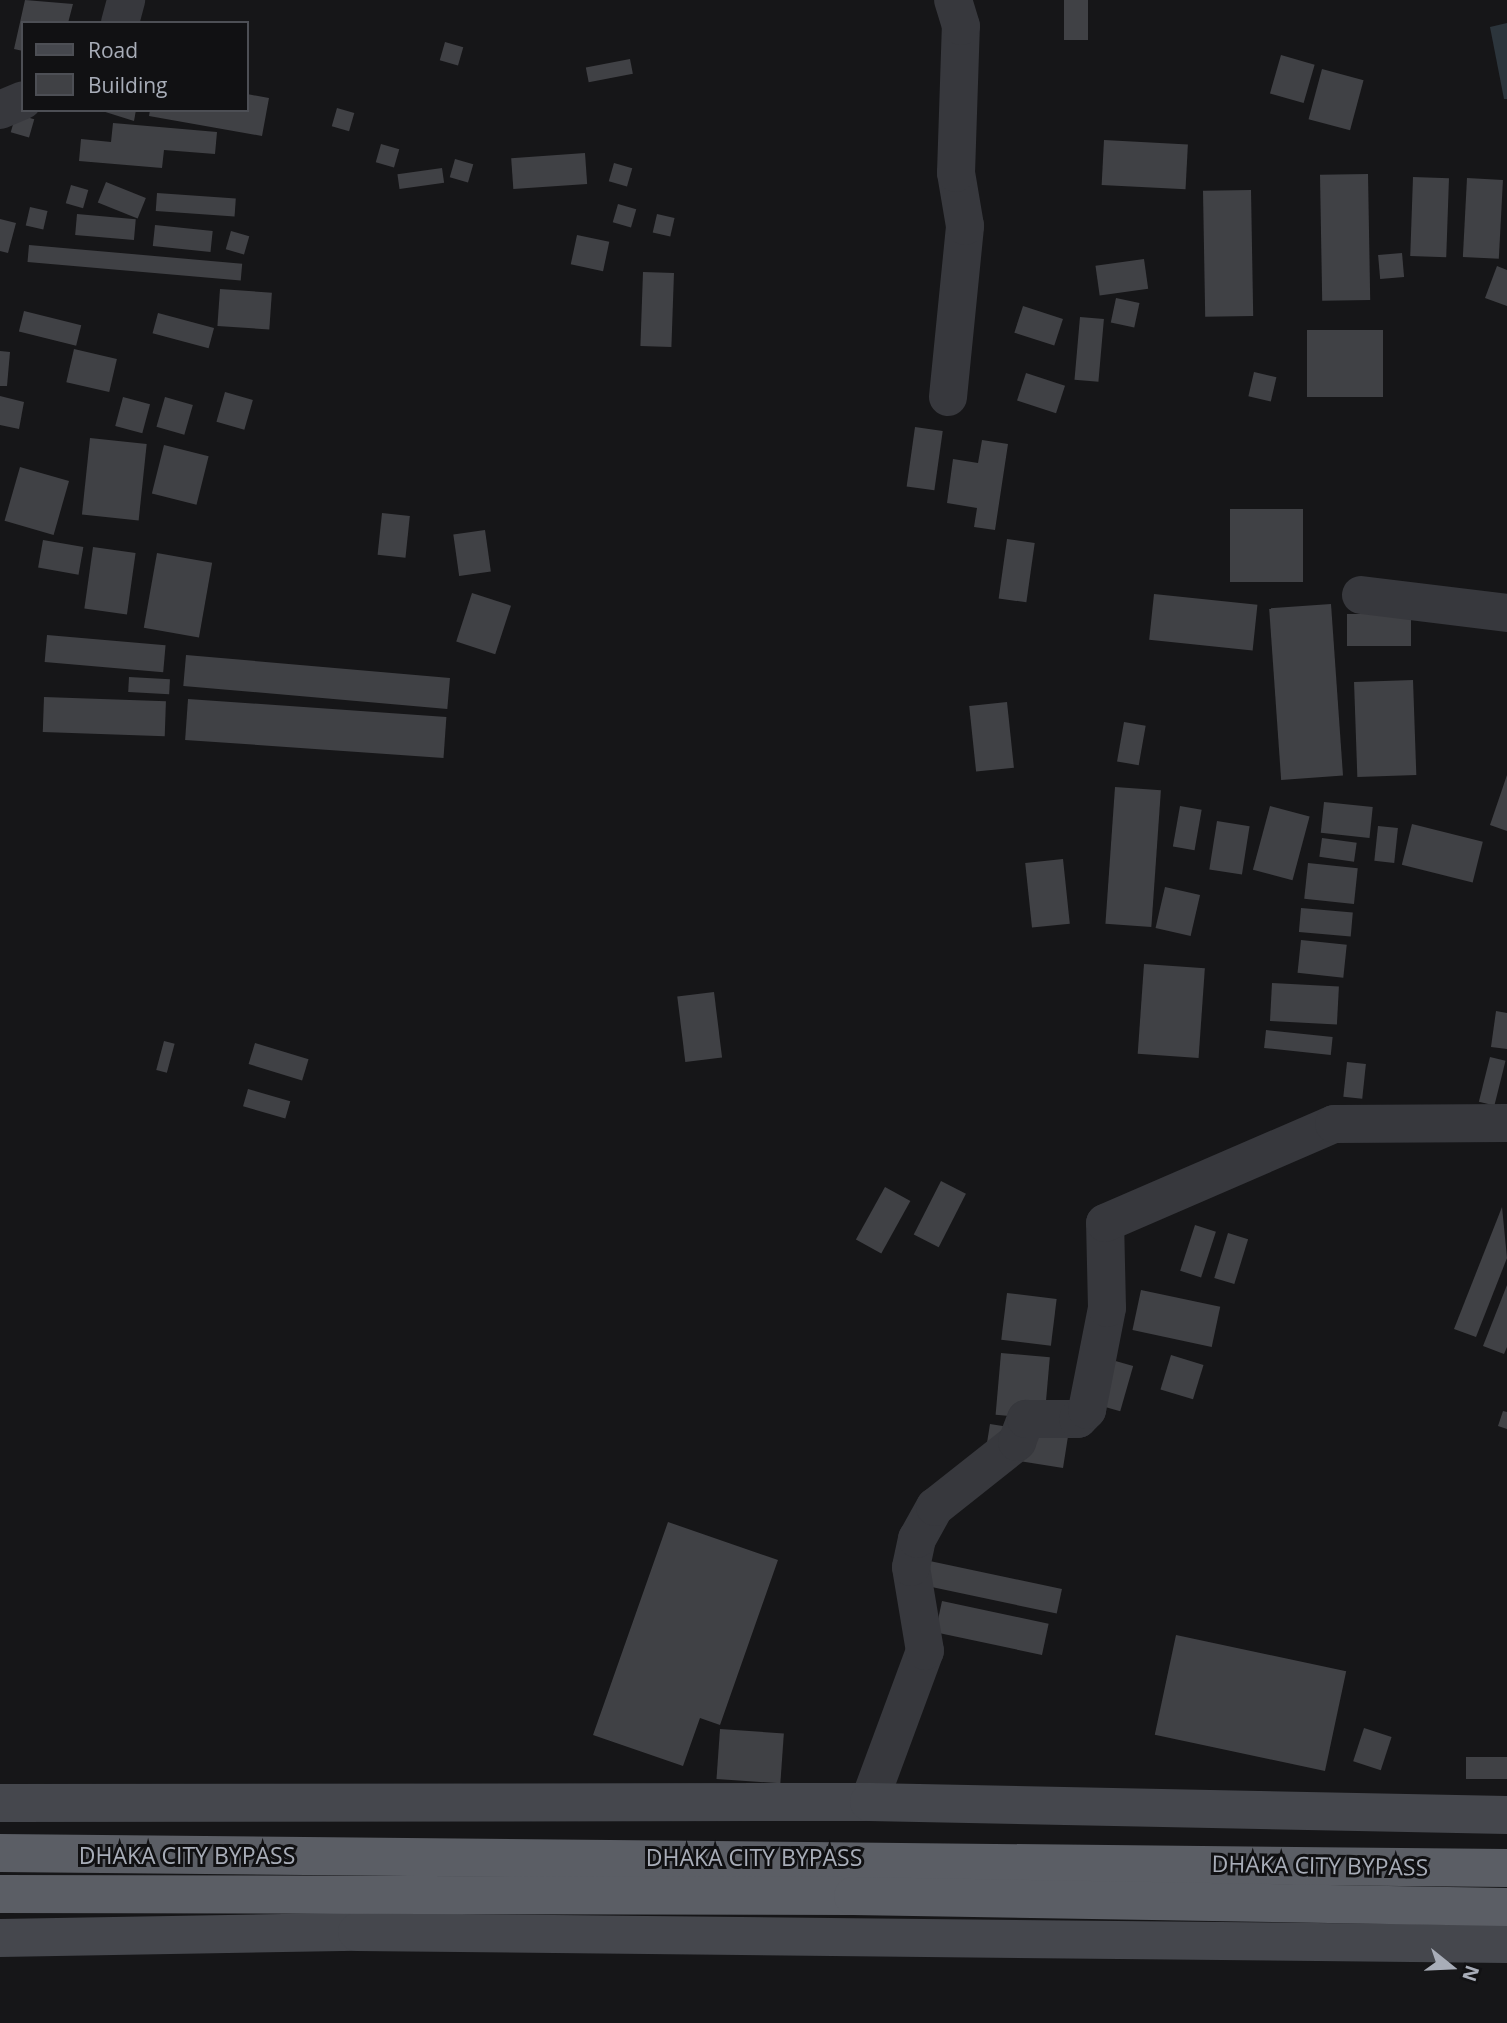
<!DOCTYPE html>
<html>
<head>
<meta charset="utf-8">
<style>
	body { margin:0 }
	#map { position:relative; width:1507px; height:2023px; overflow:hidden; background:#161618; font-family:"Open Sans",sans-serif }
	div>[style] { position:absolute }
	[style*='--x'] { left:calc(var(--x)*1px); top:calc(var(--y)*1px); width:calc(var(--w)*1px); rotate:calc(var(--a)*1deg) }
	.water>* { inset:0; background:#2c353c }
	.building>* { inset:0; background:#404145; transform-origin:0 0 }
	.minor>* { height:38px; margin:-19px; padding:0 19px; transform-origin:19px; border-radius:19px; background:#37383d }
	.secondary>* { height:38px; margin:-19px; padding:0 19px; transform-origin:19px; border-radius:19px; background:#45474d }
	.trunk>* { height:38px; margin:-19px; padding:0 19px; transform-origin:19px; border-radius:19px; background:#5b5e65 }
	span { translate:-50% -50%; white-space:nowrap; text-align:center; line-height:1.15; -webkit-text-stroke:6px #111113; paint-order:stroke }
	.street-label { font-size:23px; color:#a8adb8 }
	.legend { position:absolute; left:21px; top:21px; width:228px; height:91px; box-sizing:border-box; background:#111113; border:2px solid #4d4f55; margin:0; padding:9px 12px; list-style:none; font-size:21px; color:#a8adb8 }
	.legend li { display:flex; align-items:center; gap:14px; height:35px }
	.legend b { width:35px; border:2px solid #4d4f55 }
	.north { position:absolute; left:1416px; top:1932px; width:70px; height:70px; -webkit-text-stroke:5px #111113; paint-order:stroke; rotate:108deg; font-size:19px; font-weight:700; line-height:28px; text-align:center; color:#a8adb8 }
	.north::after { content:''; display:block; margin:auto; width:24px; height:32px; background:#a8adb8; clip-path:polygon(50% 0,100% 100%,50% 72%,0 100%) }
</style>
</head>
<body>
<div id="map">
	<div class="water">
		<i style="clip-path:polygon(1507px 23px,1507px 99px,1504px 99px,1490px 27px)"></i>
	</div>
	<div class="building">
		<i style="clip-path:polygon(25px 0,73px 4px,68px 23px,23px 23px,23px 51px,14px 49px)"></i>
		<i style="left:1064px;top:0;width:24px;height:40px"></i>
		<i style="left:445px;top:42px;width:19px;height:19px;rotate:16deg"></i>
		<i style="left:1281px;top:55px;width:35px;height:40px;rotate:16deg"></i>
		<i style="left:630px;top:59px;width:15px;height:45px;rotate:79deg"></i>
		<i style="left:1322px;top:69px;width:43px;height:52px;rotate:15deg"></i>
		<i style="clip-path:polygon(247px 94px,269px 98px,262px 136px,149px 116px,150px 110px,247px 110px)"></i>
		<i style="left:337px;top:108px;width:18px;height:19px;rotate:16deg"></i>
		<i style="clip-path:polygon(99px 110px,136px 110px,134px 121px)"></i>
		<i style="left:16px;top:114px;width:19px;height:19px;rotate:16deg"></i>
		<i style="clip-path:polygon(113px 123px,217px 132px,215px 154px,164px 150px,162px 168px,79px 161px,81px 139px,111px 142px)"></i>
		<i style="left:1104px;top:140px;width:84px;height:45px;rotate:3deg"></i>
		<i style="left:381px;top:144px;width:19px;height:19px;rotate:16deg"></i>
		<i style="left:585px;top:153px;width:31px;height:74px;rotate:86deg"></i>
		<i style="left:455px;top:159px;width:19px;height:19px;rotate:16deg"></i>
		<i style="left:614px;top:163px;width:19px;height:19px;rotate:16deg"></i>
		<i style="left:442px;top:168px;width:15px;height:45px;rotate:82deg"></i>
		<i style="left:1368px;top:174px;width:126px;height:48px;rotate:89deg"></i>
		<i style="left:1413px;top:177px;width:36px;height:79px;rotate:2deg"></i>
		<i style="left:1467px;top:178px;width:36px;height:79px;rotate:3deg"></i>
		<i style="left:106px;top:182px;width:43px;height:22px;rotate:22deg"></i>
		<i style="left:71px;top:185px;width:18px;height:19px;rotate:16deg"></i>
		<i style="left:1251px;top:190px;width:126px;height:48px;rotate:89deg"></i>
		<i style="left:157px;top:193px;width:79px;height:18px;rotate:4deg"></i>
		<i style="left:618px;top:204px;width:19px;height:19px;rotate:16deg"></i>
		<i style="left:30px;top:207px;width:18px;height:19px;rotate:13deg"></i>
		<i style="left:77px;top:214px;width:59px;height:21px;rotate:5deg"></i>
		<i style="left:657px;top:214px;width:18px;height:19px;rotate:13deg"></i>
		<i style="clip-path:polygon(0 219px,16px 223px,8px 253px,0 251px)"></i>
		<i style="left:155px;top:225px;width:58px;height:21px;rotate:6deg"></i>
		<i style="left:231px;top:231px;width:19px;height:19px;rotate:16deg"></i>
		<i style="left:577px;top:235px;width:33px;height:30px;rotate:12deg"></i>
		<i style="left:29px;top:245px;width:214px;height:17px;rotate:5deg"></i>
		<i style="left:1402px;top:253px;width:24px;height:24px;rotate:85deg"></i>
		<i style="left:1144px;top:259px;width:30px;height:49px;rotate:82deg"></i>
		<i style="clip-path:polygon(1497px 266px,1507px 270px,1507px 306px,1485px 298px)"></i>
		<i style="left:643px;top:272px;width:31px;height:74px;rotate:2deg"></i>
		<i style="left:220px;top:289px;width:52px;height:37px;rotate:4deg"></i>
		<i style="left:1116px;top:298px;width:24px;height:25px;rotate:12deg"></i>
		<i style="left:1023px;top:306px;width:42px;height:28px;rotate:18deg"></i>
		<i style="left:24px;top:311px;width:59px;height:21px;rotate:14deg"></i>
		<i style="left:158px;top:313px;width:58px;height:21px;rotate:15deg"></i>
		<i style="left:1080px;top:317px;width:24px;height:63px;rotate:5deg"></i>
		<i style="left:1307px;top:330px;width:76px;height:67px"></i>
		<i style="left:74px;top:349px;width:44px;height:34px;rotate:13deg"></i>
		<i style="clip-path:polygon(0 351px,10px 352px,7px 386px,0 386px)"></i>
		<i style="left:1254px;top:372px;width:23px;height:25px;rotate:13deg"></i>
		<i style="left:1026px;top:373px;width:41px;height:29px;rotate:18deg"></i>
		<i style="left:225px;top:392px;width:29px;height:31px;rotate:16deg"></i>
		<i style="clip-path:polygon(0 396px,24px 402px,19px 429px,0 425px)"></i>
		<i style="left:123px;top:397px;width:28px;height:30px;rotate:15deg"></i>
		<i style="left:165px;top:397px;width:29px;height:31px;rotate:16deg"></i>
		<i style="left:915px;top:427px;width:28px;height:60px;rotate:8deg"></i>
		<i style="left:90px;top:438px;width:57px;height:77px;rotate:6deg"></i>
		<i style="clip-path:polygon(982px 440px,1008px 444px,995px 530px,974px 527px,977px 508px,947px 503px,953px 459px,978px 463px)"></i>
		<i style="left:164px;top:445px;width:46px;height:50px;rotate:14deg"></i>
		<i style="left:20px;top:467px;width:51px;height:56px;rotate:16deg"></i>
		<i style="left:1230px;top:509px;width:73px;height:73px"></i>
		<i style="left:382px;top:513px;width:28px;height:42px;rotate:6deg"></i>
		<i style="left:485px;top:530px;width:42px;height:32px;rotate:82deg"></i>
		<i style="left:1007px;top:539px;width:28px;height:60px;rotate:8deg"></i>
		<i style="left:43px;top:540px;width:41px;height:28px;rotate:10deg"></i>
		<i style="left:93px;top:547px;width:43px;height:62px;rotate:8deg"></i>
		<i style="left:157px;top:553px;width:56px;height:76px;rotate:10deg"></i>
		<i style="left:472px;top:593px;width:41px;height:51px;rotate:18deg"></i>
		<i style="left:1154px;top:594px;width:104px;height:46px;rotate:6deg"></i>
		<i style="left:1331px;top:604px;width:172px;height:62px;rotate:86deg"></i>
		<i style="left:1347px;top:614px;width:64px;height:32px"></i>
		<i style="left:47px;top:635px;width:119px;height:27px;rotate:5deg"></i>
		<i style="left:186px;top:655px;width:265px;height:31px;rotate:5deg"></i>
		<i style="left:129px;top:677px;width:41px;height:15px;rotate:3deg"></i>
		<i style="left:1413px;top:680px;width:95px;height:59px;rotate:88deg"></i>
		<i style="left:44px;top:697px;width:122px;height:35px;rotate:2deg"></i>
		<i style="left:188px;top:699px;width:259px;height:41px;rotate:4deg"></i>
		<i style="left:1007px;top:702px;width:66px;height:38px;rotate:84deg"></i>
		<i style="left:1124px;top:722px;width:22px;height:40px;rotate:10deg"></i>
		<i style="clip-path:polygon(1507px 775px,1507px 831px,1490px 825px)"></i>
		<i style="left:1115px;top:787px;width:46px;height:137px;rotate:4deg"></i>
		<i style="left:1324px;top:802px;width:49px;height:31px;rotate:6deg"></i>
		<i style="left:1180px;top:806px;width:22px;height:41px;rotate:10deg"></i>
		<i style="left:1270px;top:806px;width:41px;height:66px;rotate:15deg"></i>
		<i style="left:1217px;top:821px;width:33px;height:49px;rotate:9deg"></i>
		<i style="left:1412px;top:824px;width:73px;height:42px;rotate:14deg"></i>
		<i style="left:1378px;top:826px;width:20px;height:35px;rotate:6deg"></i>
		<i style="left:1322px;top:838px;width:35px;height:19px;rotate:8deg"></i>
		<i style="left:1063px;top:859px;width:65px;height:38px;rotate:84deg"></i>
		<i style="left:1308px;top:863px;width:50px;height:36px;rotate:6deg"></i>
		<i style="left:1165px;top:887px;width:36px;height:42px;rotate:13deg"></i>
		<i style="left:1301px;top:908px;width:52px;height:24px;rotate:5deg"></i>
		<i style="left:1301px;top:940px;width:46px;height:33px;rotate:6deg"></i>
		<i style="left:1144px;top:964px;width:61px;height:90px;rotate:4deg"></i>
		<i style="left:1272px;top:983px;width:67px;height:38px;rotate:3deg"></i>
		<i style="left:714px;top:992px;width:66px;height:37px;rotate:83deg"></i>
		<i style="clip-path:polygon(1496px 1011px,1507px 1013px,1507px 1049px,1491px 1047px)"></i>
		<i style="left:1266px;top:1030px;width:67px;height:18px;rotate:6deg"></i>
		<i style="left:164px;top:1041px;width:11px;height:30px;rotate:15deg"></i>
		<i style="left:255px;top:1043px;width:56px;height:22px;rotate:17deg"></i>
		<i style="left:1490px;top:1057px;width:16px;height:46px;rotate:14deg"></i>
		<i style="left:1347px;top:1062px;width:19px;height:35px;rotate:6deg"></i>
		<i style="left:248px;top:1089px;width:44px;height:18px;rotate:16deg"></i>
		<i style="left:941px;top:1181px;width:28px;height:60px;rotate:27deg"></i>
		<i style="left:885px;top:1187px;width:29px;height:60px;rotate:29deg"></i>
		<i style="clip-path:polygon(1502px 1207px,1507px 1258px,1476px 1337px,1454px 1329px)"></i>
		<i style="left:1195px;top:1225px;width:22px;height:48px;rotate:18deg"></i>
		<i style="left:1228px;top:1233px;width:21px;height:47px;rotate:17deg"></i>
		<i style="clip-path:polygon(1507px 1285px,1507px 1347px,1504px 1354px,1483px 1346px)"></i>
		<i style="left:1141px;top:1290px;width:81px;height:41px;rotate:12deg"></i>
		<i style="left:1007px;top:1293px;width:50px;height:47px;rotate:7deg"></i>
		<i style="left:1001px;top:1353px;width:49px;height:62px;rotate:5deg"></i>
		<i style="left:1171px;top:1355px;width:34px;height:36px;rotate:17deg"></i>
		<i style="left:1112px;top:1360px;width:22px;height:47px;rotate:16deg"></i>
		<i style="clip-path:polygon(1503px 1411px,1507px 1412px,1507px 1429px,1498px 1426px)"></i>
		<i style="left:990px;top:1424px;width:79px;height:32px;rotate:9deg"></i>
		<i style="clip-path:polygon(668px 1522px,778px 1560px,720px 1725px,700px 1718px,683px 1766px,593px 1735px)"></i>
		<i style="left:925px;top:1560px;width:140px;height:25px;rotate:12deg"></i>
		<i style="left:942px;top:1601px;width:109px;height:32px;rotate:12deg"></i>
		<i style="left:1176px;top:1635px;width:174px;height:102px;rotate:12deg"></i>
		<i style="left:1364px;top:1728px;width:29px;height:35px;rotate:18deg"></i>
		<i style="left:720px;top:1729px;width:64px;height:50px;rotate:4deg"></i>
		<i style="left:1466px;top:1757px;width:41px;height:22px"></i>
	</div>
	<div class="minor">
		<i style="--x:120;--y:23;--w:24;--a:-75"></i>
		<i style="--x:0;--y:110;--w:25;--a:-23"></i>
		<i style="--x:948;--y:397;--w:172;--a:-84.3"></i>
		<i style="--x:965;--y:226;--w:54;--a:-99.6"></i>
		<i style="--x:956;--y:173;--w:147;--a:-88.1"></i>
		<i style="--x:961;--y:26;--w:27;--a:-107"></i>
		<i style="--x:1361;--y:595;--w:147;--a:7"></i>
		<i style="--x:869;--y:1802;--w:161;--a:-69.7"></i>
		<i style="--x:925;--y:1651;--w:85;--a:-99.5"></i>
		<i style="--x:911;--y:1567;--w:29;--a:-78"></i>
		<i style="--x:917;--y:1539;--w:37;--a:-61"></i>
		<i style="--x:935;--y:1507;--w:105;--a:-38.4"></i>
		<i style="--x:1017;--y:1442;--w:25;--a:-69"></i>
		<i style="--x:1026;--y:1419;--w:52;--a:0"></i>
		<i style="--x:1078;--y:1419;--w:13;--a:-45"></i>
		<i style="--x:1087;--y:1410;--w:104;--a:-78.9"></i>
		<i style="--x:1107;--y:1308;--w:85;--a:-91.3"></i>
		<i style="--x:1105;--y:1223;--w:249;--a:-23.4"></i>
		<i style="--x:1334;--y:1124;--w:173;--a:-0.3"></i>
	</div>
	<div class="secondary">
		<i style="--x:0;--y:1803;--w:869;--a:-0.07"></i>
		<i style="--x:869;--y:1802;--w:638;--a:1.17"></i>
		<i style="--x:0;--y:1938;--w:357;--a:-1"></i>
		<i style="--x:357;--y:1932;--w:1150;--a:0.6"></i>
	</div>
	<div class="trunk">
		<i style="--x:0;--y:1853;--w:1507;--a:0.57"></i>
		<i style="--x:0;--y:1894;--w:853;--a:0.13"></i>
		<i style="--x:853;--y:1896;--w:654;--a:0.96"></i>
	</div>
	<div class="street-label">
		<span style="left:187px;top:1855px">DHAKA CITY BYPASS</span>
		<span style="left:754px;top:1857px">DHAKA CITY BYPASS</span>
		<span style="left:1320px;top:1865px;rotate:1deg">DHAKA CITY BYPASS</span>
	</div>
	<ul class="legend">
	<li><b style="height:9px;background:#45474d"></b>Road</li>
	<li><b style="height:19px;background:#404145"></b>Building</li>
	</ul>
	<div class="north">N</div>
</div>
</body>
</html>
